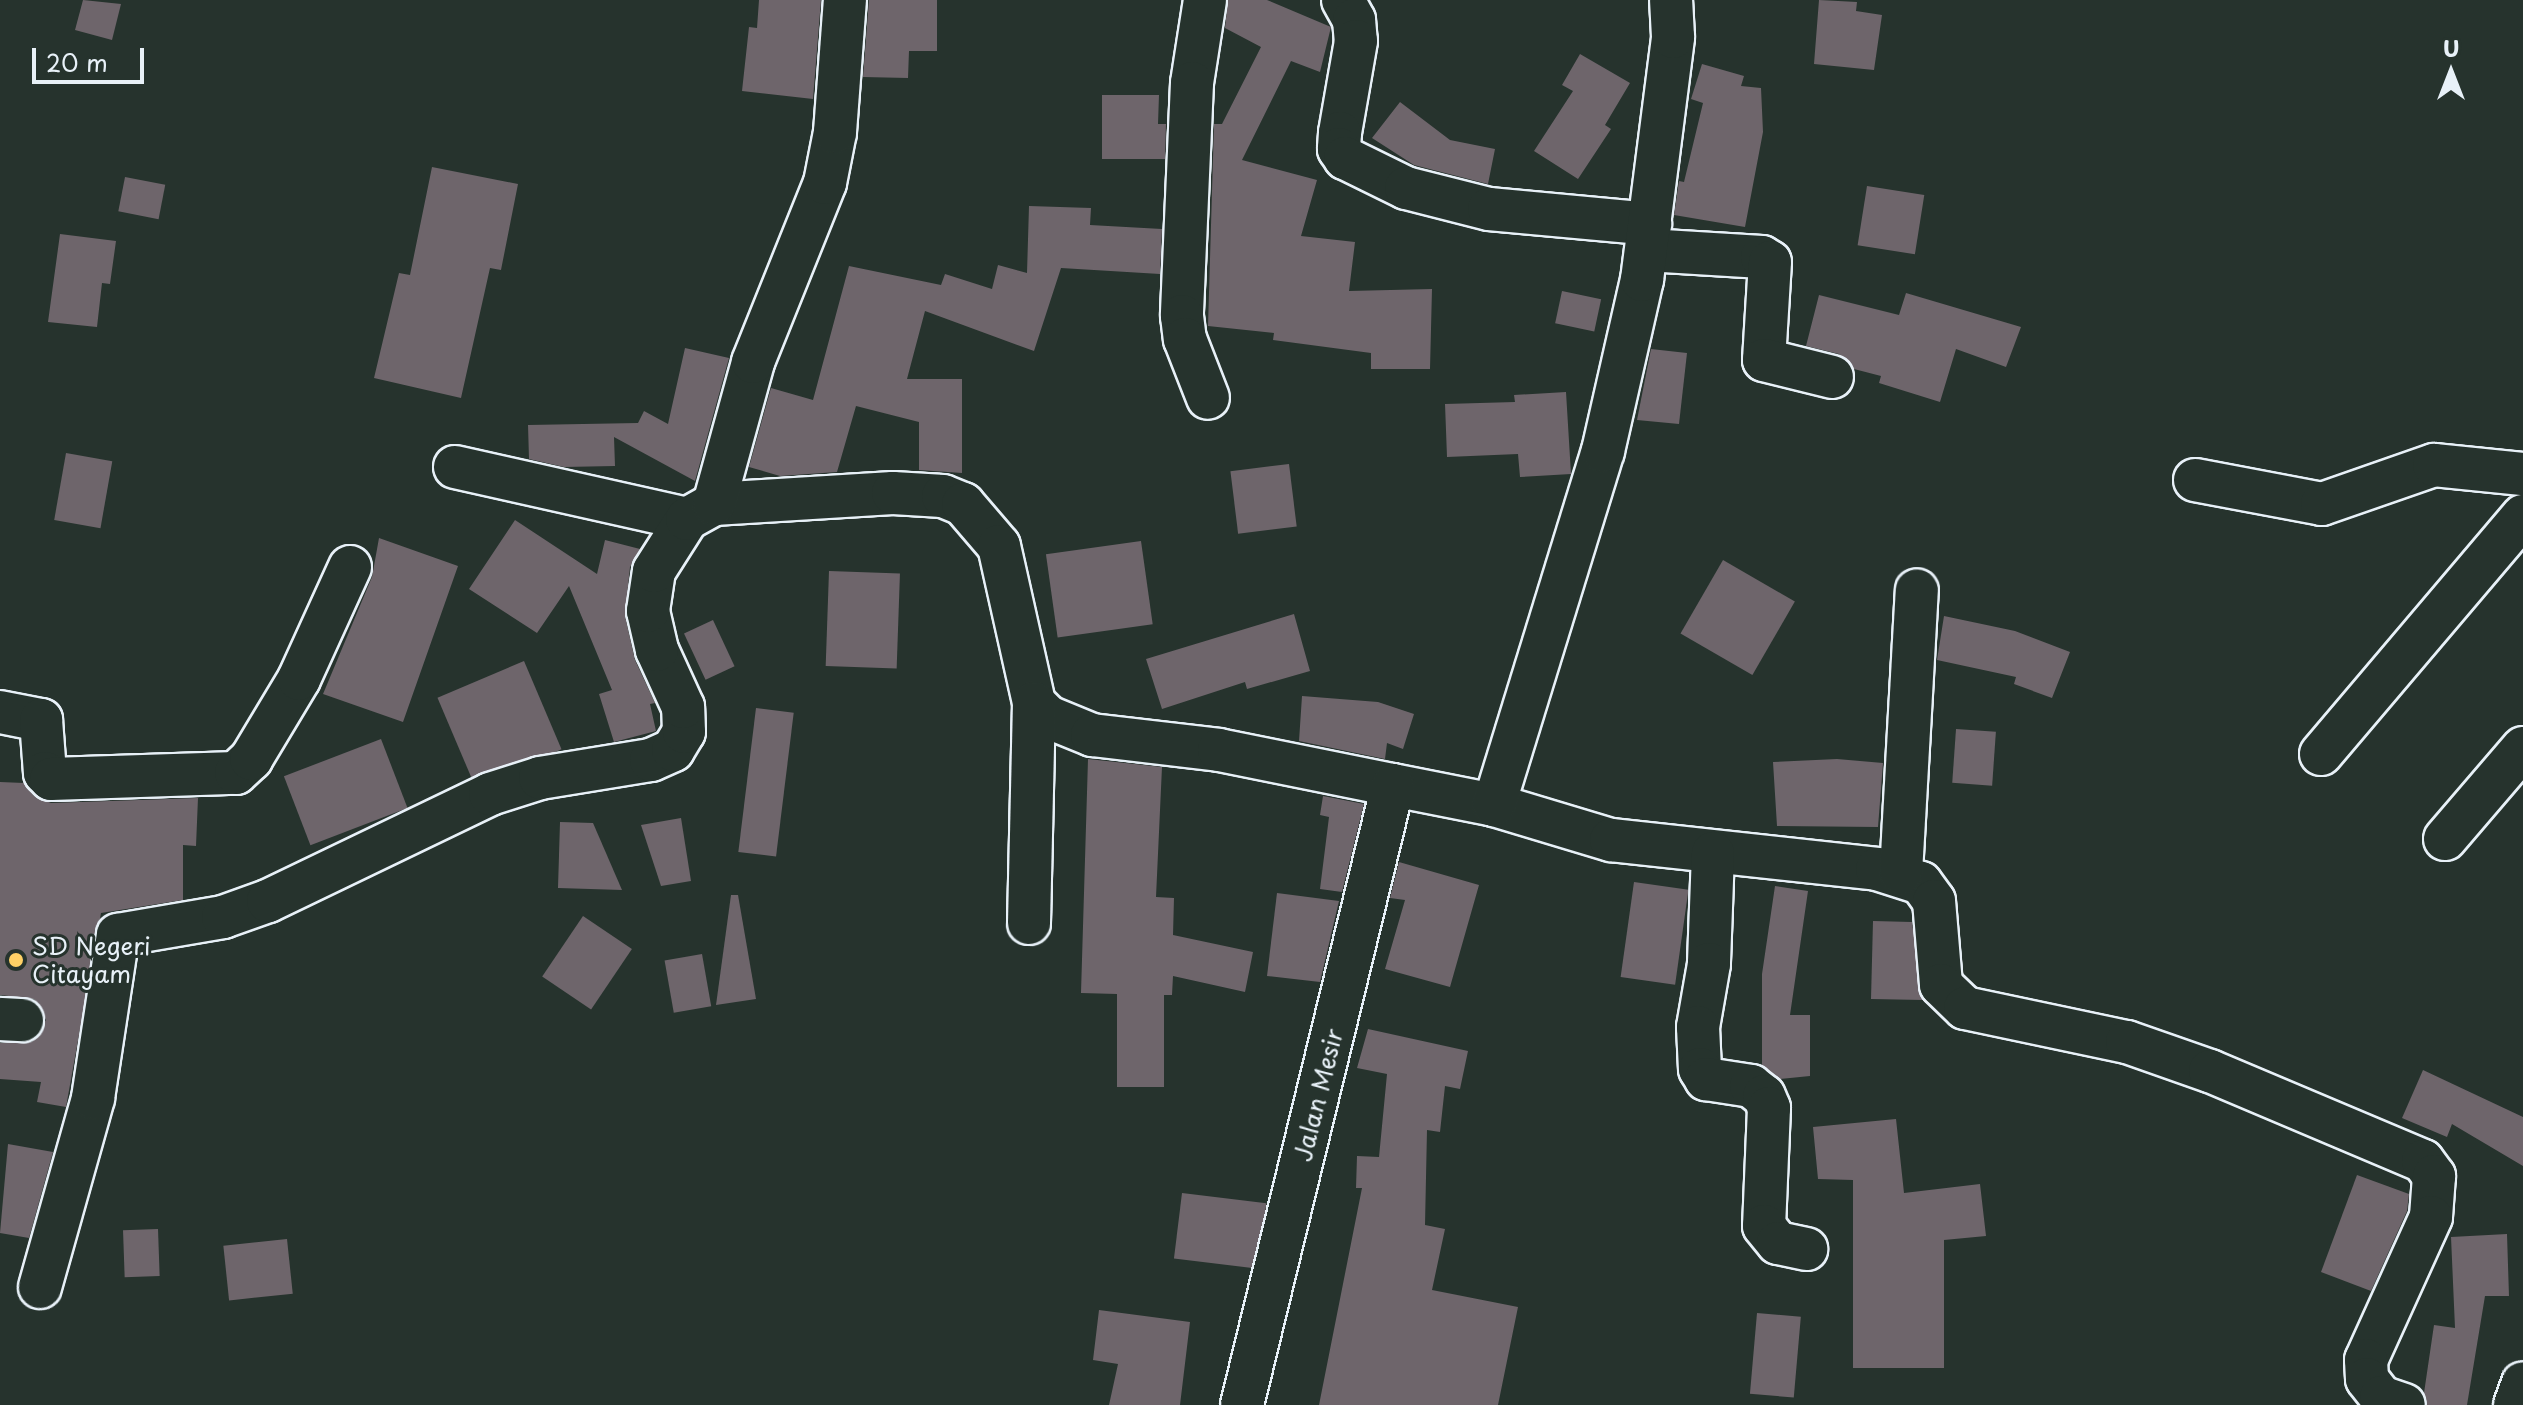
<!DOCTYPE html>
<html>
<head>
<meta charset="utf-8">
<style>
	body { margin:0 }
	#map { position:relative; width:2523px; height:1405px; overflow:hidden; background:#26332d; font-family:"Playpen Sans",sans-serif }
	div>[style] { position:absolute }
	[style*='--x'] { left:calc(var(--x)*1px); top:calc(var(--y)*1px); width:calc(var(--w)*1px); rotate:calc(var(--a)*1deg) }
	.building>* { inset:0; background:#6e656b; transform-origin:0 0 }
	.roads { filter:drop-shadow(2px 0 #e8f1f8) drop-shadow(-2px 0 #e8f1f8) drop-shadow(0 2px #e8f1f8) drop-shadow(0 -2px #e8f1f8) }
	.minor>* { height:42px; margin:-21px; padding:0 21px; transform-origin:21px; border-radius:21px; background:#26332d }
	.dots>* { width:22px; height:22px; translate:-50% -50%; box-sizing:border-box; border:4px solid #26332d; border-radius:50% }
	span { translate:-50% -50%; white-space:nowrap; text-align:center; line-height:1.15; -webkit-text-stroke:6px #26332d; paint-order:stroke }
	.poi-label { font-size:24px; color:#e8f1f8 }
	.left { translate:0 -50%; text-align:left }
	.street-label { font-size:24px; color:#e8f1f8 }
	.north { position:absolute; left:2411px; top:32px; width:80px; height:80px; -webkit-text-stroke:6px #26332d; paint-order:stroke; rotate:0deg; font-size:22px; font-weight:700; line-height:32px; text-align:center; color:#e8f1f8 }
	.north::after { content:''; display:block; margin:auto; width:28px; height:36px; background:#e8f1f8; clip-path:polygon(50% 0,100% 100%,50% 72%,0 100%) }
	.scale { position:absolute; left:32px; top:48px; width:112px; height:36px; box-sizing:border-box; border:4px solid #e8f1f8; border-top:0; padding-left:10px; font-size:24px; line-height:28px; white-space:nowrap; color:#e8f1f8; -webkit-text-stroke:6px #26332d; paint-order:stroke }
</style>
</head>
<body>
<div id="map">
	<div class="building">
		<i style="clip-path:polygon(83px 0,121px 4px,112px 40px,75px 30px)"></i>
		<i style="clip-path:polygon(759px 0,821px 0,813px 99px,742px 91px,749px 27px,757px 28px)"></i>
		<i style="clip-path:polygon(869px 0,937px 0,937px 51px,909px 51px,908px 78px,863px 77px)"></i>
		<i style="clip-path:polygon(1228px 0,1267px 0,1331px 27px,1320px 72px,1291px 61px,1242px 160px,1317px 180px,1301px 236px,1355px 242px,1349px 291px,1432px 289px,1430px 369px,1371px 369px,1371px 353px,1273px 340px,1274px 333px,1208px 326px,1214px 124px,1222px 124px,1261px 47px,1225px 28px)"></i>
		<i style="clip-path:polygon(1819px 0,1857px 2px,1856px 11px,1882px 15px,1874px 70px,1814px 64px)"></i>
		<i style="clip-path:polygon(1580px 54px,1630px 83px,1605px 125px,1611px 129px,1578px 179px,1534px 151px,1573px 91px,1562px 85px)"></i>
		<i style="clip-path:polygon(1702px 64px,1744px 76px,1741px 86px,1761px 88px,1763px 132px,1745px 227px,1674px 215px,1679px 181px,1684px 182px,1703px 103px,1691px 99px)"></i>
		<i style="clip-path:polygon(1102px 95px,1159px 95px,1158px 124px,1166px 124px,1165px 159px,1102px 159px)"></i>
		<i style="clip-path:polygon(1400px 102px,1450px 140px,1495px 149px,1488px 184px,1414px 165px,1372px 138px)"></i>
		<i style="clip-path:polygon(432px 167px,518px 184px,501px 270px,490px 268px,461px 398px,374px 378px,399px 273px,410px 275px)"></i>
		<i style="left:125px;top:177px;width:41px;height:35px;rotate:11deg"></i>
		<i style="left:1867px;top:186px;width:58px;height:60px;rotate:9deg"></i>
		<i style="clip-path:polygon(1029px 206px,1091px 208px,1090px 225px,1162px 229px,1160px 274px,1061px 268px,1034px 351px,925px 311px,907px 379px,962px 379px,962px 473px,919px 470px,919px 422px,856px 406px,837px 472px,780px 476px,749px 467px,771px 388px,813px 400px,849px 266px,941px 285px,945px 274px,992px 289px,998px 265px,1027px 273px)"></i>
		<i style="clip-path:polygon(60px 234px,116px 241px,110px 284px,102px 283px,97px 327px,48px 322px)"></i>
		<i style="left:1562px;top:291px;width:40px;height:33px;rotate:12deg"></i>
		<i style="clip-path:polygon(1906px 293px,2021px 327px,2006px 367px,1956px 349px,1940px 402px,1879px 383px,1881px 376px,1854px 369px,1839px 354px,1806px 346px,1819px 295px,1899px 315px)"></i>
		<i style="clip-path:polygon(685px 348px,729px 358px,695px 481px,614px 437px,615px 466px,564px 467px,529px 459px,528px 425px,638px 423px,644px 411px,668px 424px)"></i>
		<i style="clip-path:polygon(1651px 349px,1687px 353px,1679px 424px,1637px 420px)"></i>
		<i style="clip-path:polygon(1566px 392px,1571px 474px,1520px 477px,1518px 454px,1447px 457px,1445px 404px,1515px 402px,1514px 395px)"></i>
		<i style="left:66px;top:453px;width:47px;height:68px;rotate:10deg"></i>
		<i style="left:1289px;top:464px;width:63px;height:59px;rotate:83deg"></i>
		<i style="clip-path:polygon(515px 520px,597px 574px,605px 540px,640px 549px,630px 567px,625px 616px,635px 660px,655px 703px,650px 704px,656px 731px,614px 742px,599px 694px,612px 690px,569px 586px,537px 633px,469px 589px)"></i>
		<i style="clip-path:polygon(379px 538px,458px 566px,403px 722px,323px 694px,372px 577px)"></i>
		<i style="left:1141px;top:541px;width:84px;height:96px;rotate:82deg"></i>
		<i style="left:1723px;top:560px;width:83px;height:85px;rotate:30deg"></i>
		<i style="left:829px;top:571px;width:71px;height:95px;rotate:2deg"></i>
		<i style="clip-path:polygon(1294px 614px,1310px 671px,1247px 689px,1245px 682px,1162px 709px,1146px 659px)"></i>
		<i style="clip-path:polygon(1944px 616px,2015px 631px,2070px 652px,2052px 698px,2014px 684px,2016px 677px,1937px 660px)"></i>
		<i style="left:713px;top:620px;width:51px;height:32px;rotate:65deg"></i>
		<i style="left:524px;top:661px;width:96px;height:94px;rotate:67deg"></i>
		<i style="clip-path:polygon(1302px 696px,1378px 702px,1414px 714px,1403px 749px,1387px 743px,1385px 759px,1299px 741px)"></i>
		<i style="left:756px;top:708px;width:38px;height:145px;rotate:7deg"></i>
		<i style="left:1956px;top:729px;width:40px;height:54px;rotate:4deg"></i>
		<i style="left:381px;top:739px;width:74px;height:104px;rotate:69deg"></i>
		<i style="clip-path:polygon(1088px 759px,1162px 767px,1156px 897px,1174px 898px,1173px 935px,1253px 952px,1245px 992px,1173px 976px,1172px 995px,1164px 995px,1164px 1087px,1117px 1087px,1117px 994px,1081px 993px)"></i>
		<i style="clip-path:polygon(1837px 759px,1883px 763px,1878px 827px,1777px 826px,1773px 762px)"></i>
		<i style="clip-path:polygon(0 782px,24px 783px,34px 796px,51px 803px,198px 798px,196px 846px,183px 845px,183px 900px,101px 913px,66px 1107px,37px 1102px,41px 1082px,0 1079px,0 1043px,32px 1042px,46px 1020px,34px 999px,0 995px)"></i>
		<i style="clip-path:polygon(1323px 796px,1364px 804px,1342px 892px,1320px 889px,1329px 817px,1320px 815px)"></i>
		<i style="clip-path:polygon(681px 818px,691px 881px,661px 886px,641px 825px)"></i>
		<i style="clip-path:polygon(560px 822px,593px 823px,622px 890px,558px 888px)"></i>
		<i style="clip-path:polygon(1399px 862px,1479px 885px,1450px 987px,1385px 969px,1405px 900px,1390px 898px)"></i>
		<i style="left:1634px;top:882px;width:55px;height:96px;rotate:8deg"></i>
		<i style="clip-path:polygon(1775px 886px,1808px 891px,1790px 1015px,1810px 1015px,1810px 1076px,1780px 1079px,1762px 1065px,1762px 974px)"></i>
		<i style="clip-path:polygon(1277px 893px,1339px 901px,1320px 982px,1267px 976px)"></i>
		<i style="clip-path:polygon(731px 895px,738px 895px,756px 999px,716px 1005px)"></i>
		<i style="left:583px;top:916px;width:59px;height:73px;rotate:34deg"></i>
		<i style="clip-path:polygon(1873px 921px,1912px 922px,1923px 1000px,1871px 999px)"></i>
		<i style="left:702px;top:954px;width:53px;height:38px;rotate:80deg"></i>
		<i style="clip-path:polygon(1368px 1029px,1468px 1051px,1460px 1089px,1445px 1086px,1440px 1132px,1427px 1130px,1425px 1225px,1445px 1229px,1432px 1290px,1518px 1307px,1498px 1405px,1319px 1405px,1362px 1188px,1356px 1188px,1357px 1156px,1379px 1157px,1387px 1074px,1357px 1068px)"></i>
		<i style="clip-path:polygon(2423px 1070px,2523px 1117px,2523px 1166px,2452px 1124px,2447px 1137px,2402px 1118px)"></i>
		<i style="clip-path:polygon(1896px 1119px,1904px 1193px,1980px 1184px,1986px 1236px,1944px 1240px,1944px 1368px,1853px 1368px,1853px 1180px,1818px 1179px,1813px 1127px)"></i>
		<i style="clip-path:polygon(8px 1144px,53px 1152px,29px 1238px,0 1233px)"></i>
		<i style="clip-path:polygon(2357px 1175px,2409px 1194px,2407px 1211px,2371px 1291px,2321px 1272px)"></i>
		<i style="left:1182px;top:1193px;width:85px;height:66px;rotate:7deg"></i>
		<i style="left:158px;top:1229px;width:47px;height:35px;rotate:88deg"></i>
		<i style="clip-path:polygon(2507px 1234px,2509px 1296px,2485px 1296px,2467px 1405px,2427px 1405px,2424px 1393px,2434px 1325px,2455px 1328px,2451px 1237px)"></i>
		<i style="left:287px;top:1239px;width:55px;height:64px;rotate:84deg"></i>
		<i style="clip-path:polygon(1099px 1310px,1190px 1322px,1180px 1405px,1109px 1405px,1118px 1364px,1093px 1360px)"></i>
		<i style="left:1757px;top:1313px;width:44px;height:81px;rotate:5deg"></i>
	</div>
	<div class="roads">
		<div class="minor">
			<i style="--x:1205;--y:0;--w:84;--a:98.9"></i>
			<i style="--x:1192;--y:83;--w:233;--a:92.5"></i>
			<i style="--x:1182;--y:316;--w:23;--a:83"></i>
			<i style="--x:1185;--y:339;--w:63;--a:68.7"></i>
			<i style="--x:1343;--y:0;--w:23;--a:61"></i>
			<i style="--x:1354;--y:20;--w:21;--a:85"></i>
			<i style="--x:1356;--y:41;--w:93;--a:99.9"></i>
			<i style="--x:1340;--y:133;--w:16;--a:94"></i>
			<i style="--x:1339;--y:149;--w:11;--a:56"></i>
			<i style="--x:1345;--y:158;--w:68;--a:26.2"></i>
			<i style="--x:1406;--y:188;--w:86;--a:14.2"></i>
			<i style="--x:1489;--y:209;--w:162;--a:5.3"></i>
			<i style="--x:1647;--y:250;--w:115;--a:3.5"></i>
			<i style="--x:1762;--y:257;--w:9;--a:32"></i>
			<i style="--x:1770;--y:262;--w:98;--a:93.5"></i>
			<i style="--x:1764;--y:360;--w:70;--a:14"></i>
			<i style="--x:455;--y:467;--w:238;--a:12.6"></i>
			<i style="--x:2195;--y:480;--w:129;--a:10.7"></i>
			<i style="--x:2322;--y:504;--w:119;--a:-19.2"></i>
			<i style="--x:2434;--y:465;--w:89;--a:5.8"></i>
			<i style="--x:714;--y:504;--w:179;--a:-3.5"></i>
			<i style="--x:893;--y:493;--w:50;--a:3.4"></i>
			<i style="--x:943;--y:496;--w:22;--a:22"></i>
			<i style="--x:963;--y:504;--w:55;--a:49.4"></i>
			<i style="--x:999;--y:546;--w:161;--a:77.4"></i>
			<i style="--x:1034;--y:703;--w:20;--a:45"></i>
			<i style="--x:1048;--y:717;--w:48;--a:22.2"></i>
			<i style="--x:1092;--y:735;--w:128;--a:6.7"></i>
			<i style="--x:1219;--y:750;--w:177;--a:11.4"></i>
			<i style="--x:1393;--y:785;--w:103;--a:11.2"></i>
			<i style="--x:1494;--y:805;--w:122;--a:16.7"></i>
			<i style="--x:1611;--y:840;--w:268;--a:6.2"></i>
			<i style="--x:1877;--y:869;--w:46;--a:17.7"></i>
			<i style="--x:1921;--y:883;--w:22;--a:54"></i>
			<i style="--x:1934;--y:901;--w:84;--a:85.2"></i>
			<i style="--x:1941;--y:985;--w:33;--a:44"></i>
			<i style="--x:1965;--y:1008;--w:166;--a:11.9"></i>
			<i style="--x:2127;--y:1042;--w:88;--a:19.3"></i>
			<i style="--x:2210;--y:1071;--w:231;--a:22.9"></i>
			<i style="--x:2423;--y:1161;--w:19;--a:54"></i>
			<i style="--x:2434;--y:1176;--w:41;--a:94.2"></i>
			<i style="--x:2431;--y:1217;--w:157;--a:114.4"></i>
			<i style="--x:2366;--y:1360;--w:19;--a:87"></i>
			<i style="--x:2367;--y:1379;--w:23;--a:52"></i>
			<i style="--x:2381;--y:1397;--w:24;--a:19"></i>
			<i style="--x:0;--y:712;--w:42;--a:11"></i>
			<i style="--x:41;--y:720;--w:53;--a:85.7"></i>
			<i style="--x:45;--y:773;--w:8;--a:45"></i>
			<i style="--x:51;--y:779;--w:185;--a:-1.9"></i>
			<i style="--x:236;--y:773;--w:21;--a:-43"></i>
			<i style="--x:251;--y:759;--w:93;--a:-59"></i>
			<i style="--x:299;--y:679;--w:123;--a:-65.5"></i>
			<i style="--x:2321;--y:754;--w:312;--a:-49.7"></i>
			<i style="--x:1494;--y:805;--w:370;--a:-72.9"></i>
			<i style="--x:1603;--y:451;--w:175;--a:-77.2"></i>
			<i style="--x:1642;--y:280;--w:245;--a:-82.7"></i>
			<i style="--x:1673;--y:37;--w:37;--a:-93"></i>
			<i style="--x:2445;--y:839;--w:120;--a:-49.4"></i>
			<i style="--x:1713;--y:853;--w:111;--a:92.1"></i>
			<i style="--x:1709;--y:964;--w:64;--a:99.9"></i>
			<i style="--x:1698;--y:1027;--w:42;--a:87.3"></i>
			<i style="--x:1700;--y:1069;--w:12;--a:59"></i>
			<i style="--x:1706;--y:1079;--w:46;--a:8.8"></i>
			<i style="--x:1751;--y:1086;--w:16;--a:38"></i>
			<i style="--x:1764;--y:1096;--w:13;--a:67"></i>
			<i style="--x:1769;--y:1108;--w:118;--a:92.4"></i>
			<i style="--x:1764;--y:1226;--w:22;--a:51"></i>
			<i style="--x:1778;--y:1243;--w:29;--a:12"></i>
			<i style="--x:1901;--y:873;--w:283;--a:-86.8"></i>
			<i style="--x:1029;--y:923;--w:220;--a:-88.7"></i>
			<i style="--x:0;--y:1019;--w:22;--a:3"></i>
			<i style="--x:40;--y:1287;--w:196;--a:-74.3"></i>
			<i style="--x:93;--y:1098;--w:165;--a:-81.3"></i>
			<i style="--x:118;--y:935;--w:107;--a:-9.7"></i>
			<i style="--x:223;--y:917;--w:48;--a:-19.6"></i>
			<i style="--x:268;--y:901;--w:246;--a:-25.7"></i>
			<i style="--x:490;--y:794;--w:52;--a:-17.7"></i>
			<i style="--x:540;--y:778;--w:112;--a:-9.2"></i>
			<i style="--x:651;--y:760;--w:24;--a:-24"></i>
			<i style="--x:673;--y:750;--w:21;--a:-59"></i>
			<i style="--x:684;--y:732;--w:25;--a:-92"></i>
			<i style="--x:683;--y:707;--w:63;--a:-114.5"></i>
			<i style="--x:657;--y:650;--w:40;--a:-103"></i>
			<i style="--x:648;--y:611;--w:40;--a:-81.5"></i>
			<i style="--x:654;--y:571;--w:62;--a:-57.6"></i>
			<i style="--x:687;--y:519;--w:31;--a:-29"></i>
			<i style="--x:714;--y:504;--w:147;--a:-74.6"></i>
			<i style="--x:753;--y:362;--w:193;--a:-68.1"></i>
			<i style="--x:825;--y:183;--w:52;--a:-78.9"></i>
			<i style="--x:835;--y:132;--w:132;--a:-85.7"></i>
			<i style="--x:1242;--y:1405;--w:638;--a:-76.31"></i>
			<i style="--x:2515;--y:1405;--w:23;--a:-70"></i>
		</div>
	</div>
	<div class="dots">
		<i style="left:16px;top:960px;background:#ffd166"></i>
	</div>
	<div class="poi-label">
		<span class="left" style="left:32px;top:960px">SD Negeri<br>Citayam</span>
	</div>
	<div class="street-label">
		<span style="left:1318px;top:1095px;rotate:-76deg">Jalan Mesir</span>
	</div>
	<div class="north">U</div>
	<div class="scale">20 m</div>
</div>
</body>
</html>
